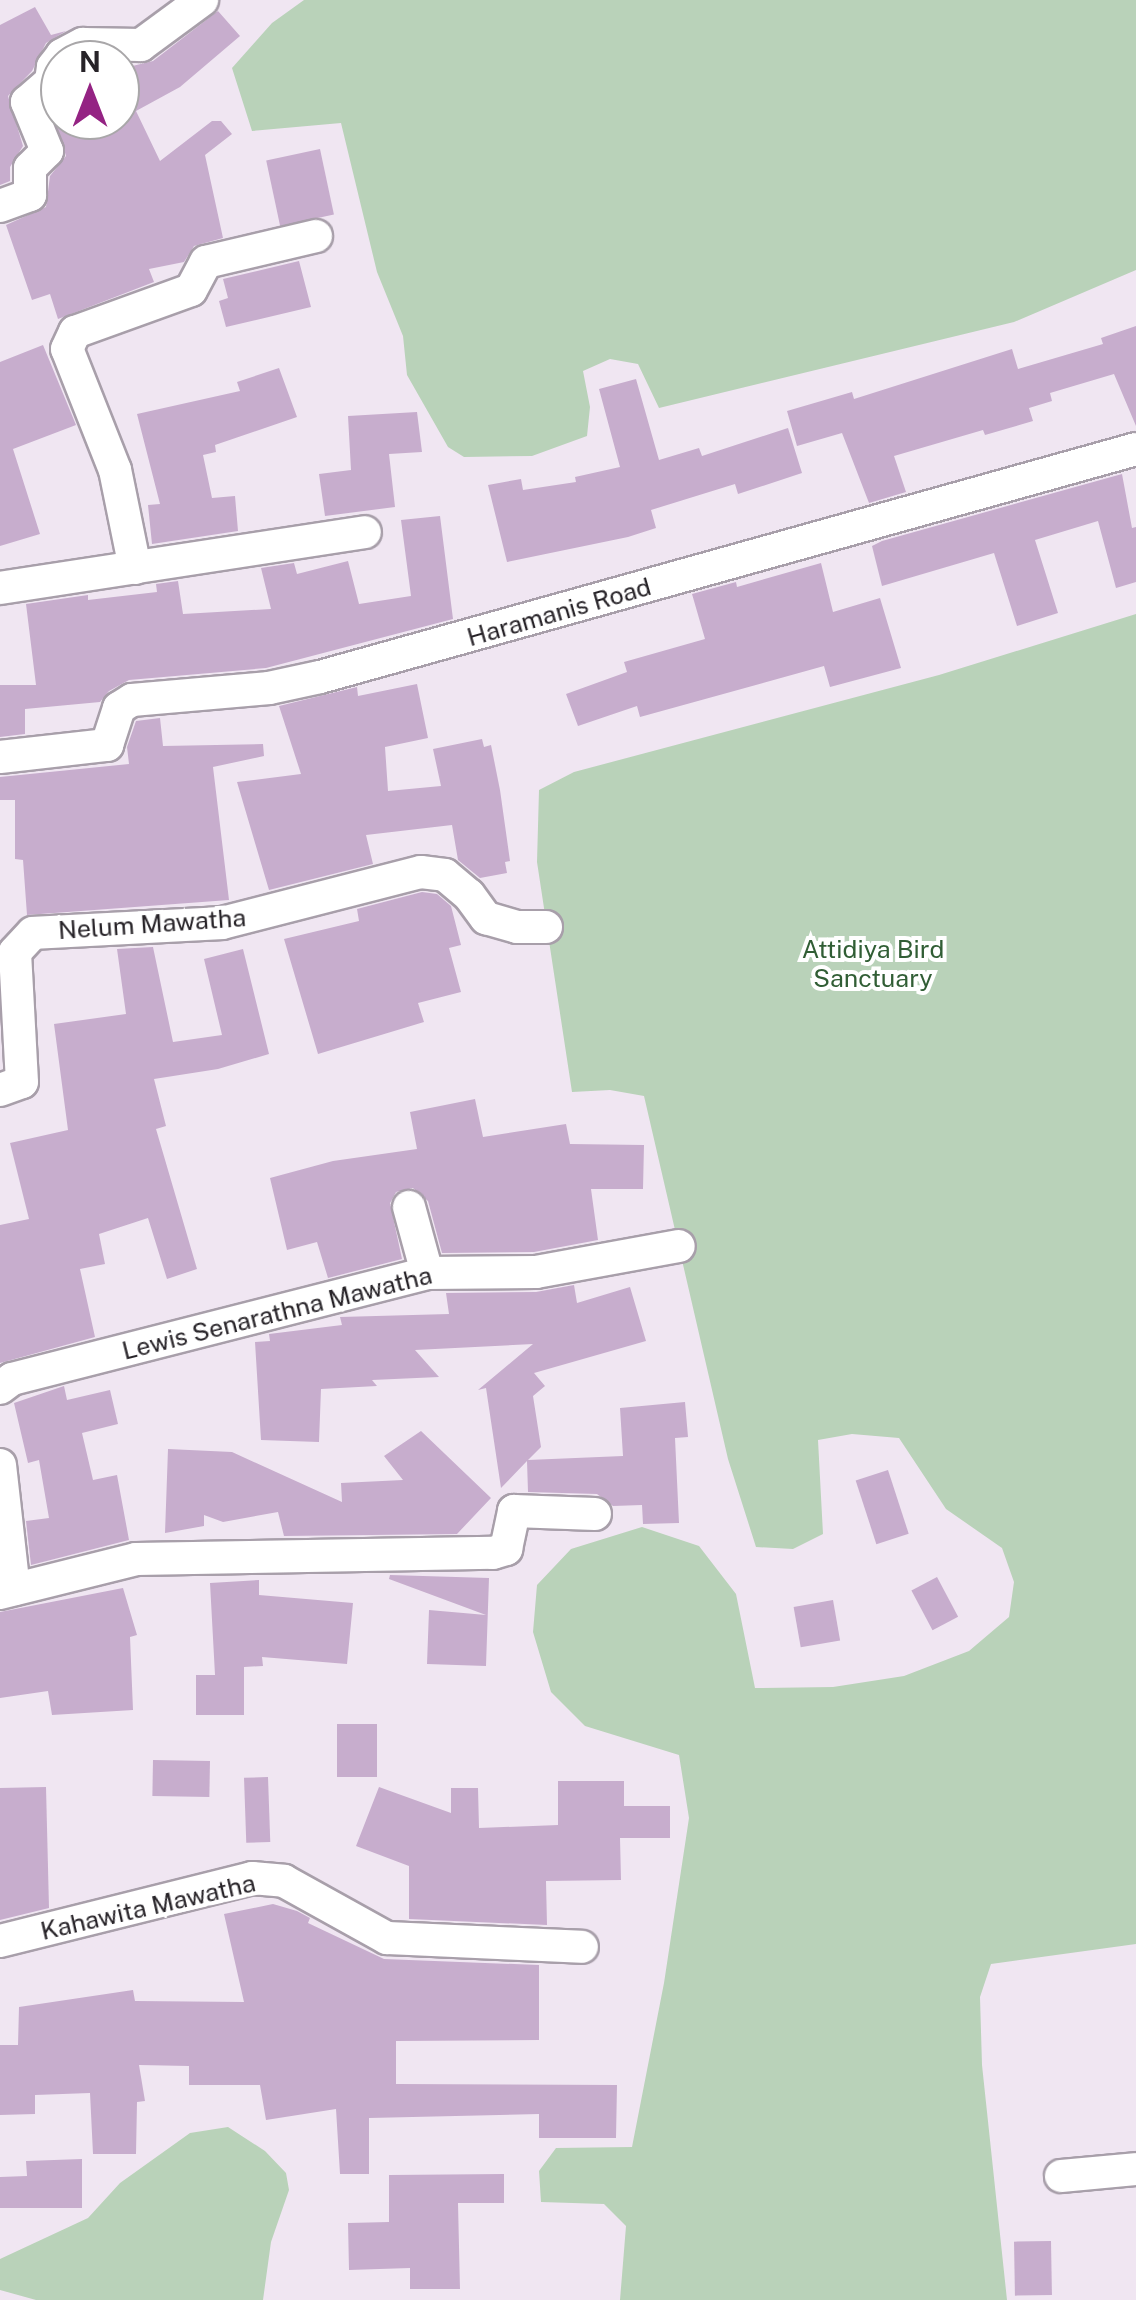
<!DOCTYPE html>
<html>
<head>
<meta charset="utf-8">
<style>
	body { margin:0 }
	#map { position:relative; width:1136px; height:2300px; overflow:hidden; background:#f0e6f2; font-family:"Public Sans",sans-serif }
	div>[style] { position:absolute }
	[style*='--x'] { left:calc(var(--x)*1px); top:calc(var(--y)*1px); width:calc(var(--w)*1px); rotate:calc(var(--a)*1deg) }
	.green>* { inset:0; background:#b9d2b9 }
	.building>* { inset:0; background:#c7adcd; transform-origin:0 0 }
	.roads { filter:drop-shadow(2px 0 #a89faa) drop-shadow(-2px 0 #a89faa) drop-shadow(0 2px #a89faa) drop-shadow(0 -2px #a89faa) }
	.street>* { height:32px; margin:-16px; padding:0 16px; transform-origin:16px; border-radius:16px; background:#fff }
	span { translate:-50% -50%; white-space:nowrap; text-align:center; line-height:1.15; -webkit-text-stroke:8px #fff; paint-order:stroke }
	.street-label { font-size:25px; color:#272328 }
	.park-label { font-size:25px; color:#315e35 }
	.north { position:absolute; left:40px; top:40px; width:100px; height:100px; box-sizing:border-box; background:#fff; border:2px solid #a9a7a9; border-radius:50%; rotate:0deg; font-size:28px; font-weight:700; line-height:40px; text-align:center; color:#272328 }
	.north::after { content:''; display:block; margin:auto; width:35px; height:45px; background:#942383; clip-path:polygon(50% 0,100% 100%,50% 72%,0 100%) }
</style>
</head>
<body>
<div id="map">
	<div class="green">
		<i style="clip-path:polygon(304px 0,1136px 0,1136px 270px,1014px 322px,659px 408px,638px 364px,610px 359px,583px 371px,590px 407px,587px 436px,532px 456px,464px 457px,448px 447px,407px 375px,403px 336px,377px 272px,341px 123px,252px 131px,232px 68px,272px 23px)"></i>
		<i style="clip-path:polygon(1136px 614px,1136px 1944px,991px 1964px,980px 1997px,982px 2065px,1007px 2300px,620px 2300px,626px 2226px,604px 2204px,541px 2202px,539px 2171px,556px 2148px,632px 2147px,664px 1983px,689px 1818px,679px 1755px,585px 1726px,551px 1692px,533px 1632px,537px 1585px,571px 1549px,642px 1527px,699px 1546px,736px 1594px,755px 1688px,833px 1687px,904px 1676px,969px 1651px,1009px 1617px,1014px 1582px,1002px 1548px,946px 1509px,899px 1438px,852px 1434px,818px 1440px,823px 1534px,793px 1549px,756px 1547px,728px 1459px,644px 1096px,610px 1090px,572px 1092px,537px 862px,539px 790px,574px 772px,939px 675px)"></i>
		<i style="clip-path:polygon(228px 2127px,265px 2151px,286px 2173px,289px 2190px,271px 2242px,263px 2300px,36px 2300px,0 2290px,0 2259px,88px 2218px,120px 2183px,190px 2133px)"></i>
	</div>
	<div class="building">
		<i style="clip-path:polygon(35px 7px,51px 35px,66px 31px,46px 43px,32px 71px,8px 96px,23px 146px,10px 167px,10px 181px,0 185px,0 25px)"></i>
		<i style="clip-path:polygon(218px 11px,240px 36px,180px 87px,136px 111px,160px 161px,212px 121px,221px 121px,232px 134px,205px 155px,223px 238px,194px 246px,184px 262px,149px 269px,154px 282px,58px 319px,50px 294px,32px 300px,6px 225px,46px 207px,50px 176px,66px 156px,51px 108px,60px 100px,60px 120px,120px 120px,120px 69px,153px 61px)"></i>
		<i style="left:320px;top:149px;width:67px;height:55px;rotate:78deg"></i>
		<i style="clip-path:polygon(299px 261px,311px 307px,226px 327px,219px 301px,228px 298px,223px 279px)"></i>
		<i style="clip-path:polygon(1136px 326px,1136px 426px,1114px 374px,1050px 393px,1052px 401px,1029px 408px,1033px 421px,985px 435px,983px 430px,894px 456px,906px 492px,869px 503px,842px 433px,797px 446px,787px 411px,852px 392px,854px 399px,1012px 349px,1018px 369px,1103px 344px,1101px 338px)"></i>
		<i style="clip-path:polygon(43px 345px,76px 425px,13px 449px,40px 534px,0 546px,0 362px)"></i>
		<i style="clip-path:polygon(279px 368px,297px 417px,215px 445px,216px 452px,203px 455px,212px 498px,235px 496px,238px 531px,152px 544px,148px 505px,160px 504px,137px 414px,240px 391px,237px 382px)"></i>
		<i style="clip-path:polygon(636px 379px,659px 460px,699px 448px,702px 456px,788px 428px,802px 473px,738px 494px,735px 484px,651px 510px,656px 528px,628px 537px,507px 562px,488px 485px,521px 479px,523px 490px,576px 482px,575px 477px,620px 467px,599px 389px)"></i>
		<i style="clip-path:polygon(417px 412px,422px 452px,389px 454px,395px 507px,325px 516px,319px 474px,351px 470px,348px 416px)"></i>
		<i style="clip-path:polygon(1122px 474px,1132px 528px,1136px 527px,1136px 582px,1116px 588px,1098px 521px,1035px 540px,1058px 613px,1017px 626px,994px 553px,882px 586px,872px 546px,882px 541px)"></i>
		<i style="clip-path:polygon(440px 516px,453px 619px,266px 668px,129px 680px,109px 691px,100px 702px,25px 709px,25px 734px,0 737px,0 685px,36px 685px,26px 604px,88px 595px,88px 600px,157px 592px,156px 584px,178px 581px,183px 614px,271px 609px,261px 568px,294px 563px,297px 574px,348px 561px,359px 604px,411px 596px,401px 520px)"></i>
		<i style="clip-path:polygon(821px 563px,833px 612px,880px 598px,901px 668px,830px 687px,824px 666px,640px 717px,637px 706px,578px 726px,566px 694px,627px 672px,624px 662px,705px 639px,692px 594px,736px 582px,737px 587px)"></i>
		<i style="clip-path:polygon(417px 684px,428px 738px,385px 747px,388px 791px,441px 786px,433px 749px,482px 739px,484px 747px,491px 745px,500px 790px,510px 861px,505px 862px,507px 873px,480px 878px,458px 860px,452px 825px,366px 835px,373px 864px,269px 890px,237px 782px,301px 774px,279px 706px,357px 687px,358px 696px)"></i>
		<i style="clip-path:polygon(160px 718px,163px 746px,263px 744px,264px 756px,213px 767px,229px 900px,27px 915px,23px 860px,15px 859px,15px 800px,0 800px,0 777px,129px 764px,127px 747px,136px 721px)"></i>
		<i style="clip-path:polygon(422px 892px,437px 894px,451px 906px,461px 945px,449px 948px,461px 992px,418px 1003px,424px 1022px,318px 1054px,284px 939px,359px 921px,357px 909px)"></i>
		<i style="clip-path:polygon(153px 947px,173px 1042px,222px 1035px,204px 959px,243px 949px,269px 1054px,218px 1069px,154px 1079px,166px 1126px,156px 1129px,197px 1269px,167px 1279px,148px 1218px,99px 1234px,105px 1264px,80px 1269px,95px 1337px,0 1363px,0 1225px,29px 1219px,10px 1143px,68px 1130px,54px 1024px,126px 1014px,117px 949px)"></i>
		<i style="clip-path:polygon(475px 1099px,483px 1137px,566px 1124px,570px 1144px,644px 1145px,643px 1189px,591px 1189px,598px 1240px,534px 1252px,442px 1253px,428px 1201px,413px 1188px,396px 1192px,390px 1203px,402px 1259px,328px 1278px,317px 1242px,287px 1250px,270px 1178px,333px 1161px,417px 1149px,410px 1112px)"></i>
		<i style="clip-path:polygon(574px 1285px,577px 1303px,630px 1287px,646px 1341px,534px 1373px,545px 1386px,533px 1396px,541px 1447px,528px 1460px,623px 1456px,620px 1408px,685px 1402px,688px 1437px,675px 1438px,679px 1523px,643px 1524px,642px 1505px,613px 1506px,597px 1494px,528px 1492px,527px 1461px,501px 1488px,486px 1388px,478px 1390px,533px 1344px,415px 1350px,439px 1377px,372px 1380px,377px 1386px,321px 1389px,319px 1442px,261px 1440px,255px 1342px,270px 1341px,269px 1334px,342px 1325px,340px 1317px,449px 1314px,446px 1293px,536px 1292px)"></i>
		<i style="clip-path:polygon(64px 1386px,67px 1400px,110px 1390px,118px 1424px,82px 1433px,93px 1480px,117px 1475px,129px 1540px,31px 1565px,26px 1521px,49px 1518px,39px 1460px,28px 1463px,14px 1403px)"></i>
		<i style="clip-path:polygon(421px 1431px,491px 1498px,457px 1534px,284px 1536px,278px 1512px,223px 1522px,204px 1515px,204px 1526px,165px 1533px,168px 1449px,232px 1452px,342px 1502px,341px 1483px,403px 1480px,384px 1456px)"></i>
		<i style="left:888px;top:1470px;width:67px;height:34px;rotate:72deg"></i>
		<i style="clip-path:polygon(390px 1575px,489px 1578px,486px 1666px,427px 1664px,429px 1610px,486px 1615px,389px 1579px)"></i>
		<i style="left:937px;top:1577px;width:45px;height:29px;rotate:62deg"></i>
		<i style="clip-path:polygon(259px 1580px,259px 1595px,353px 1603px,347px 1664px,262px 1657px,263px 1666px,244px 1667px,244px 1715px,196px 1715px,196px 1675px,215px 1675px,210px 1583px)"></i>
		<i style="clip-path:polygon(123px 1588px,137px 1635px,130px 1637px,133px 1710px,52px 1715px,48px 1691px,0 1698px,0 1612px)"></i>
		<i style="left:833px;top:1600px;width:41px;height:40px;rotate:80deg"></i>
		<i style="left:337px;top:1724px;width:40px;height:53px"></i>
		<i style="left:153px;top:1760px;width:57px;height:36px;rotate:1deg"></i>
		<i style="left:268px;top:1777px;width:65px;height:24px;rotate:88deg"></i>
		<i style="clip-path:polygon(558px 1781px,624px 1781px,624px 1806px,670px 1806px,670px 1838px,620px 1838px,621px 1880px,546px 1881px,547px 1925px,409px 1919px,409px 1866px,356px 1846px,379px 1787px,451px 1813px,451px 1788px,478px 1788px,479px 1828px,558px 1825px)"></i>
		<i style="clip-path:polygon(46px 1787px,49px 1908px,0 1920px,0 1788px)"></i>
		<i style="clip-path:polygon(273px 1904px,297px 1911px,310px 1918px,308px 1923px,384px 1959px,539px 1965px,539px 2040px,396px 2041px,396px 2084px,617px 2085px,616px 2138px,539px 2138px,539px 2114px,369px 2118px,369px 2174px,340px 2174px,336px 2109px,266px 2120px,260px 2085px,189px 2085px,189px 2066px,139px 2065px,145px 2101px,137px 2102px,136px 2154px,93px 2154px,90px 2093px,35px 2095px,35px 2114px,0 2115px,0 2045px,18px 2045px,19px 2007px,133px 1990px,135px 2001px,244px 2002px,224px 1914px)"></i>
		<i style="clip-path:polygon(82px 2159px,82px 2208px,0 2208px,0 2177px,27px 2176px,26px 2161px)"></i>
		<i style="clip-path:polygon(504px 2174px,504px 2203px,458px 2203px,460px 2289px,410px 2289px,410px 2268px,349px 2270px,348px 2223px,389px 2222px,389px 2175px)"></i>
		<i style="left:1051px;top:2241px;width:54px;height:37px;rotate:89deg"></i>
	</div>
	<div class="roads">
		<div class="street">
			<i style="--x:0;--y:206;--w:32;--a:-20"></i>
			<i style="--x:30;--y:195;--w:27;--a:-90"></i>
			<i style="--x:30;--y:168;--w:24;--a:-45"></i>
			<i style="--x:47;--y:151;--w:53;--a:-112.2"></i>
			<i style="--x:27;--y:102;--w:32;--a:-41"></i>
			<i style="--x:51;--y:81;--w:14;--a:-82"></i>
			<i style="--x:53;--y:67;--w:15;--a:-53"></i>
			<i style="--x:62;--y:55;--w:24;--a:-28"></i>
			<i style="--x:83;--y:44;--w:58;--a:1"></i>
			<i style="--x:141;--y:45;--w:76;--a:-36.4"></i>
			<i style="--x:135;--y:568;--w:100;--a:-101.5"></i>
			<i style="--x:115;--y:470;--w:130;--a:-111.6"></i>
			<i style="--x:67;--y:349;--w:19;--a:-65"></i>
			<i style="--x:75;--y:332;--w:123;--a:-19.9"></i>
			<i style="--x:191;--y:290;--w:32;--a:-62"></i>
			<i style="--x:206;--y:262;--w:113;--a:-13.3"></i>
			<i style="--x:0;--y:588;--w:369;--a:-8.7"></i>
			<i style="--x:0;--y:757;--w:108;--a:-6.4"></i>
			<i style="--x:107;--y:745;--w:39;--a:-72"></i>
			<i style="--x:119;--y:708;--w:15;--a:-32"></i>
			<i style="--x:132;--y:700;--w:138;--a:-5"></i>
			<i style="--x:269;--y:688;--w:52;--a:-12.2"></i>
			<i style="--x:320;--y:677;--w:847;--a:-15.61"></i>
			<i style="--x:0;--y:1090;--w:23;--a:-20"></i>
			<i style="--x:22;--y:1082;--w:130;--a:-93.1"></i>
			<i style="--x:15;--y:952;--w:26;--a:-47"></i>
			<i style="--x:33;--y:933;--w:189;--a:-3"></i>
			<i style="--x:222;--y:923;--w:205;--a:-14.4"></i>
			<i style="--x:421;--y:872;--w:24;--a:7"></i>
			<i style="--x:445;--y:875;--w:31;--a:40"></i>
			<i style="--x:469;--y:895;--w:29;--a:54"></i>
			<i style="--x:486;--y:918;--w:32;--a:16"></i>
			<i style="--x:517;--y:927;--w:29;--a:0"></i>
			<i style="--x:409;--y:1207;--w:68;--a:74.7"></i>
			<i style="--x:0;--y:1388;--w:15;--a:-37"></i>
			<i style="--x:12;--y:1379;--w:428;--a:-14.3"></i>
			<i style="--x:427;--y:1273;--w:109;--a:-0.5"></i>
			<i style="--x:536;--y:1272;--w:145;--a:-10.3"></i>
			<i style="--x:0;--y:1465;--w:125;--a:83.6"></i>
			<i style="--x:0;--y:1593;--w:140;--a:-14"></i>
			<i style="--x:136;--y:1559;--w:357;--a:-1"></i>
			<i style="--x:493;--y:1553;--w:14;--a:-17"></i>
			<i style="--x:506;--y:1549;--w:39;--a:-78"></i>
			<i style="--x:514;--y:1511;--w:81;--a:2.1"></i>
			<i style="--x:0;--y:1941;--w:260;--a:-14"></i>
			<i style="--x:252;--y:1878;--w:32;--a:5"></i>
			<i style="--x:284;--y:1881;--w:118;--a:29"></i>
			<i style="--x:387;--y:1938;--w:195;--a:2.6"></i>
			<i style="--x:1061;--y:2176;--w:75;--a:-5.3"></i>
		</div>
	</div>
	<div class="street-label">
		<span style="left:559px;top:612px;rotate:-16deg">Haramanis Road</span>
		<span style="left:152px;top:924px;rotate:-4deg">Nelum Mawatha</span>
		<span style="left:277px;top:1313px;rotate:-14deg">Lewis Senarathna Mawatha</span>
		<span style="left:148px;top:1907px;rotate:-13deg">Kahawita Mawatha</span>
	</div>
	<div class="park-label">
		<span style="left:873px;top:964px">Attidiya Bird<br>Sanctuary</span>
	</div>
	<div class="north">N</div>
</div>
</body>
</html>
